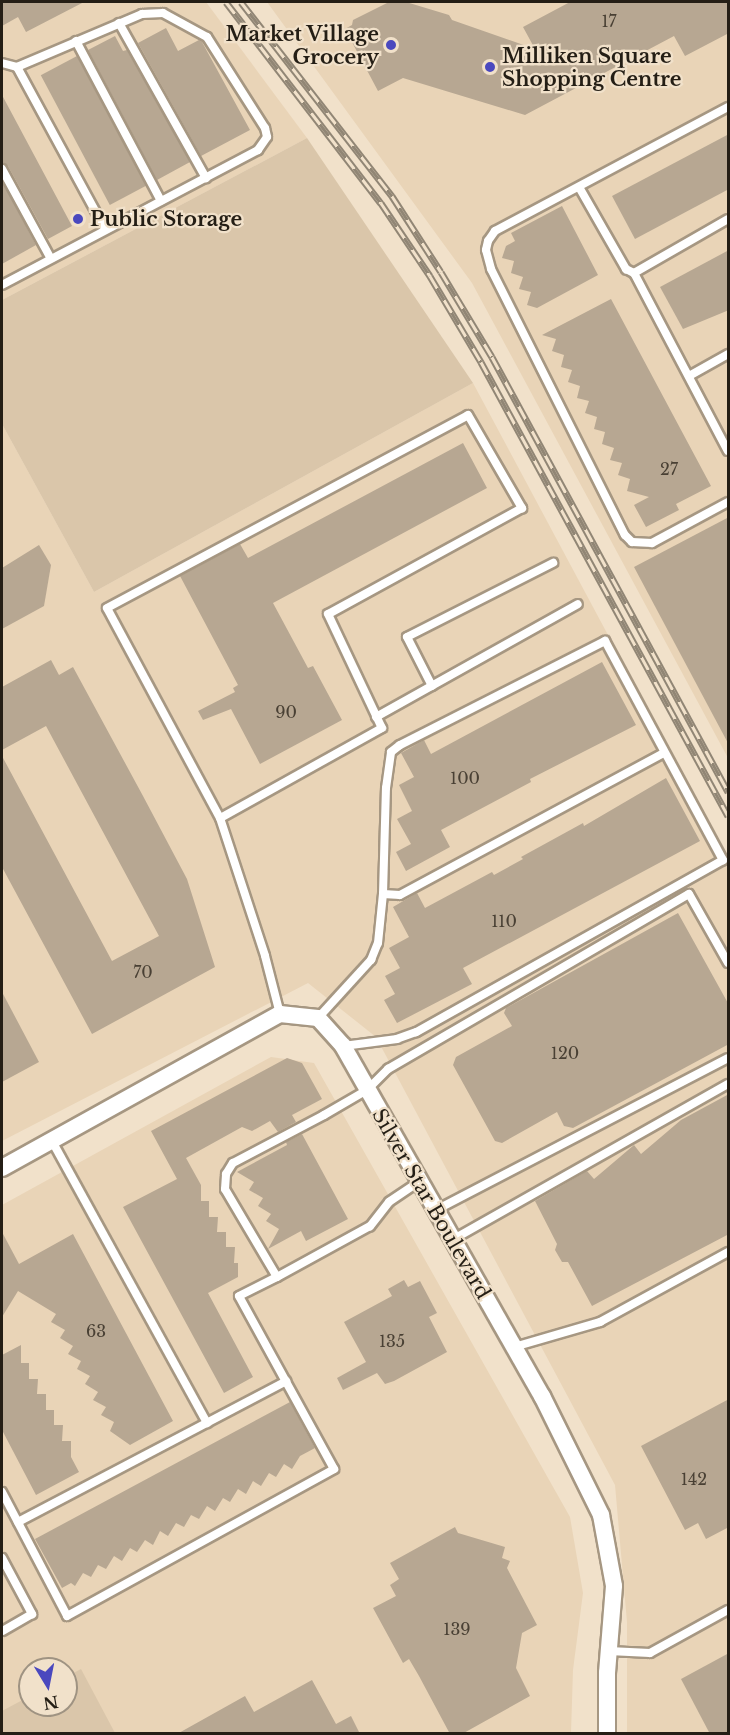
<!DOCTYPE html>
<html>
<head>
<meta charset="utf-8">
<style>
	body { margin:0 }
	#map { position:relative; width:730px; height:1735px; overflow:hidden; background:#f1e1ca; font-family:"Libre Baskerville",serif }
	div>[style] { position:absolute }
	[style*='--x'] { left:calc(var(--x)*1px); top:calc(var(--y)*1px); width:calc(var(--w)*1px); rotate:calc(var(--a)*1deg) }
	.built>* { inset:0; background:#e9d4b7 }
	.green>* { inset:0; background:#dac6aa }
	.building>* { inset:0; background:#b7a792; transform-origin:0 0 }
	.roads { filter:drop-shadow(2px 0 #a69782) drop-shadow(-2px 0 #a69782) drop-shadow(0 2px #a69782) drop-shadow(0 -2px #a69782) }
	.service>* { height:8px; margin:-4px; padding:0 4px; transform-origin:4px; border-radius:4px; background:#fff }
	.minor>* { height:16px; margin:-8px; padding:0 8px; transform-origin:8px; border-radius:8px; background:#fff }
	.rail>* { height:7px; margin-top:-3.5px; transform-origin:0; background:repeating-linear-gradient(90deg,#f1e1ca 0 14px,#918675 0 28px); box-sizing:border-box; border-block:2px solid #918675 }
	.dots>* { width:16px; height:16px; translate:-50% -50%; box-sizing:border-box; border:3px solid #f1e1ca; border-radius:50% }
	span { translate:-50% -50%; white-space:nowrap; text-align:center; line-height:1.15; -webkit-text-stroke:4.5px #f1e1ca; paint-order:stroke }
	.number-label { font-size:16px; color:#494034 }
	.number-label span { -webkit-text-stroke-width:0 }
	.poi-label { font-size:20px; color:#241e15; font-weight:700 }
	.right { translate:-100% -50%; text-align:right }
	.left { translate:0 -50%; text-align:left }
	.street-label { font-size:20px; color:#241e15 }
	.frame { position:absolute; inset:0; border:3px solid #241e15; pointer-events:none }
	.north { position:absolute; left:18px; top:1657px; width:60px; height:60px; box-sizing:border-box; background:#f1e1ca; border:2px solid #9f9382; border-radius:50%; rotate:170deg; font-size:16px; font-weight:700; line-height:24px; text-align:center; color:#241e15 }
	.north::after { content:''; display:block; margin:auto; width:21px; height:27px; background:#4a48be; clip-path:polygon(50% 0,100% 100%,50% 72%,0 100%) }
</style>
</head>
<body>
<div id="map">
	<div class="built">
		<i style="clip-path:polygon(2px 2px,206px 2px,307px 138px,2px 300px)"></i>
		<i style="clip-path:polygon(267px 2px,728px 2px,728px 758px,472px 283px)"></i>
		<i style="clip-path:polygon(473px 383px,728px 859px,728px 1733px,627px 1733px,627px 1622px,615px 1485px,376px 1037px,308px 983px,2px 1141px,2px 424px,94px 592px)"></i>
		<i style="clip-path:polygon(evenodd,271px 1057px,314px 1063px,570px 1517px,583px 1593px,573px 1670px,571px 1733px,2px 1733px,2px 1205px,271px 1057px,30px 1669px,66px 1669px,66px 1705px,30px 1705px,30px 1669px)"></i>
	</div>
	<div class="green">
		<i style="clip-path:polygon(307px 138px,473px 383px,94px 592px,2px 424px,2px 300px)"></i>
		<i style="clip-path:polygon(81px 1669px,115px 1733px,2px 1733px,2px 1711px,30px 1696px,30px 1705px,66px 1705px,66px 1677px)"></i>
	</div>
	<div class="building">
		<i style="clip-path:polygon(2px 2px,84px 2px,26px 32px,18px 17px,2px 26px)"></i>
		<i style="clip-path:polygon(389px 2px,406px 2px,449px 15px,452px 20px,535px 49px,523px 27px,570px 2px,729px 2px,729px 33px,685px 56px,674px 36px,525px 115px,403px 78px,378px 91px,345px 29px,352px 25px,353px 20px)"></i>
		<i style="clip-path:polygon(166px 28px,178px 51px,199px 40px,202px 42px,250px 130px,201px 156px,138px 43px)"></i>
		<i style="clip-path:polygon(115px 36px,123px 51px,127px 50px,190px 162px,157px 180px,88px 50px)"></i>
		<i style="left:77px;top:56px;width:147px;height:41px;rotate:62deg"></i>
		<i style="clip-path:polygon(2px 95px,72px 226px,48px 239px,8px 166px,2px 163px)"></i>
		<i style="clip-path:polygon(729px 134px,729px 189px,635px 239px,612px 196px)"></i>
		<i style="clip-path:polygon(2px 181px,36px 245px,2px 264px)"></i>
		<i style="clip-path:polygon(562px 206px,598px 275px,537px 308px,527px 305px,531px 292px,519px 289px,523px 277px,511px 273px,514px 261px,502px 258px,506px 246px,515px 241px,511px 233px)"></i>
		<i style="clip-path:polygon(729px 250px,729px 310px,683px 329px,660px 287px)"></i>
		<i style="clip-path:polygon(611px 299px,711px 486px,676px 504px,679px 510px,646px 527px,634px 505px,649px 497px,627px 491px,630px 479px,618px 475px,622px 463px,610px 460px,614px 448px,602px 444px,605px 432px,594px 429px,597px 417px,585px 413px,589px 401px,577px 398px,580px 386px,568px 382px,572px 370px,561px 367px,564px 355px,552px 351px,556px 339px,542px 335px)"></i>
		<i style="clip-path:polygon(463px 443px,487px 488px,273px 603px,308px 668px,313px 666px,342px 720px,260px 764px,231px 709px,203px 720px,198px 711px,235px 692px,233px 688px,238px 685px,180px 576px,240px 544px,248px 558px)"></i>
		<i style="clip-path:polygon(729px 517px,729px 745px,634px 567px)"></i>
		<i style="clip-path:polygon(39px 545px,51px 565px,44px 606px,2px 629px,2px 568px)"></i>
		<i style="clip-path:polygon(51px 660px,59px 675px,73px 667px,143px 796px,187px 879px,215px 967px,92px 1034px,2px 867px,2px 756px,112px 961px,159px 936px,46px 726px,2px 750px,2px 687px)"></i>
		<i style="clip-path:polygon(602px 662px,636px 725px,530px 779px,531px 782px,441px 830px,450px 847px,406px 871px,396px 852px,411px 844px,397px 819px,412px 811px,399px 785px,414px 777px,401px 753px,424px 740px,431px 754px)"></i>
		<i style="clip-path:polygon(666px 778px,700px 841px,463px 968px,472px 984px,397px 1023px,384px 1000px,395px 994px,385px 976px,400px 968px,389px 948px,409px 937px,393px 907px,417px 893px,425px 908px,492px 872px,494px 875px,523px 859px,521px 857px,583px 823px,584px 826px)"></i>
		<i style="clip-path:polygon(678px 913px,729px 1005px,729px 1044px,573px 1128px,564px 1126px,557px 1112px,502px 1143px,495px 1141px,453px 1065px,456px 1057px,512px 1026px,504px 1013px,506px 1008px)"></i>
		<i style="clip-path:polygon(2px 992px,39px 1062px,2px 1082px)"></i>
		<i style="clip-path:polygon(287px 1058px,302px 1063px,322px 1099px,292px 1115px,296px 1122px,278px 1132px,270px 1121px,252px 1131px,242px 1127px,186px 1158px,201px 1185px,201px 1201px,209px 1201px,209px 1217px,218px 1217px,217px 1232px,226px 1232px,226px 1247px,235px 1247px,234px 1263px,238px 1263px,238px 1277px,208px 1293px,253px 1377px,224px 1393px,123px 1207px,177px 1179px,151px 1131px)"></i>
		<i style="clip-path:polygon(729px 1094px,729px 1234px,592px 1306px,568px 1262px,562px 1262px,555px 1250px,557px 1244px,535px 1201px,587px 1171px,594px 1179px,634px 1145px,641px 1154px,681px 1120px)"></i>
		<i style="clip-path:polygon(302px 1134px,348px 1219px,306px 1241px,301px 1231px,268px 1249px,279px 1229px,266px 1221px,271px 1214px,258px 1206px,263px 1198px,249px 1190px,254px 1182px,237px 1172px,287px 1145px,286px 1142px)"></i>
		<i style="clip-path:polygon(2px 1232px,19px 1264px,73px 1234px,173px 1421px,130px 1445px,110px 1431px,114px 1422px,101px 1415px,106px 1407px,93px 1400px,98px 1392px,85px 1384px,90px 1376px,77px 1369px,81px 1361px,68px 1354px,73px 1346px,60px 1338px,65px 1330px,51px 1322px,56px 1314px,18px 1291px,2px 1317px)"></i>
		<i style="clip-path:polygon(404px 1280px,408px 1287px,420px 1281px,437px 1313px,429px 1317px,447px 1352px,394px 1381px,385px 1384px,377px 1373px,343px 1390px,337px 1378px,366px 1362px,344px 1322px,392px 1296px,388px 1289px)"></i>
		<i style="clip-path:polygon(21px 1345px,21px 1363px,29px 1363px,29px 1379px,38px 1379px,37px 1394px,46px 1394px,46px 1410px,54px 1410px,54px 1425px,63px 1425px,62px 1441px,71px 1441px,71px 1457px,79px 1472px,36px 1495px,2px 1430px,2px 1355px)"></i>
		<i style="clip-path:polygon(729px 1399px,729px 1527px,706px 1539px,698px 1523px,685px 1530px,641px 1446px)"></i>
		<i style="clip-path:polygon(290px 1402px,315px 1448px,300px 1456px,292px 1469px,284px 1464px,276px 1477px,269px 1473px,261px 1486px,253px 1481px,246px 1494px,238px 1489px,230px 1502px,223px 1498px,215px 1511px,207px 1506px,199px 1519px,191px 1515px,184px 1527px,176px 1523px,168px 1536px,160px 1531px,153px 1545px,145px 1540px,137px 1552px,130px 1548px,122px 1561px,114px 1556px,106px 1569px,98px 1565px,91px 1577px,83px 1573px,75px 1586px,71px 1583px,62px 1588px,35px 1539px)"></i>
		<i style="clip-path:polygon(455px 1527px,458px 1533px,505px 1547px,502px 1558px,510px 1561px,507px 1568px,537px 1625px,522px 1633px,516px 1668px,530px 1696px,462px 1734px,450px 1734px,419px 1676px,409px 1659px,403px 1663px,373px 1608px,396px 1596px,390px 1585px,399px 1579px,390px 1563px)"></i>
		<i style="clip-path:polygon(729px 1653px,729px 1734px,710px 1734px,681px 1679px)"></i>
		<i style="clip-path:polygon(312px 1680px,336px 1724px,351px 1716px,360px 1734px,177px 1734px,245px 1696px,254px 1712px)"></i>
	</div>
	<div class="roads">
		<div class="service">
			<i style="--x:119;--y:23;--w:178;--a:60.7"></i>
			<i style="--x:76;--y:41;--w:181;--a:62"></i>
			<i style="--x:2;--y:63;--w:16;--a:15"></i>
			<i style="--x:17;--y:67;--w:136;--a:-23"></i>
			<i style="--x:142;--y:14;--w:21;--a:-3"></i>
			<i style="--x:163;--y:13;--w:50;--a:28.6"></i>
			<i style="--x:207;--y:37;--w:108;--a:57.5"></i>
			<i style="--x:265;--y:128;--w:9;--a:77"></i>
			<i style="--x:267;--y:137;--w:16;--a:125"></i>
			<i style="--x:258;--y:150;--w:289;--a:152.2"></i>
			<i style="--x:17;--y:67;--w:184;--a:61.5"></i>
			<i style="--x:728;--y:107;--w:264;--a:152"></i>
			<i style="--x:495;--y:231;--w:12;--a:125"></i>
			<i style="--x:488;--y:241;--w:9;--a:103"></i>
			<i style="--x:486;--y:250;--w:20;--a:75"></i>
			<i style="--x:491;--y:269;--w:298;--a:63.3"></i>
			<i style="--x:625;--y:535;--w:10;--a:45"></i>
			<i style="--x:632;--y:542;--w:20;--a:3"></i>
			<i style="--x:652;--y:543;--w:86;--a:-28.3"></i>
			<i style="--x:2;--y:169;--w:102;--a:61.4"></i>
			<i style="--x:579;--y:187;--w:95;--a:60.2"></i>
			<i style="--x:626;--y:269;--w:9;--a:27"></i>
			<i style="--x:634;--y:273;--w:108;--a:-29.9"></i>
			<i style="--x:634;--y:273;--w:201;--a:62.2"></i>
			<i style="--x:689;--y:376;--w:45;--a:-29.4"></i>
			<i style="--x:432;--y:686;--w:55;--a:-117"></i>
			<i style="--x:407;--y:637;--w:164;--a:-26.9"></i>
			<i style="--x:376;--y:717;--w:231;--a:-29.2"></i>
			<i style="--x:220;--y:818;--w:238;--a:-118.3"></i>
			<i style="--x:107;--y:608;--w:409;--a:-28.1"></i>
			<i style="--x:468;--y:415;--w:108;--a:59.9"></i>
			<i style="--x:522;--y:508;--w:221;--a:151.3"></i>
			<i style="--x:328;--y:614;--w:126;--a:64.7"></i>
			<i style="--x:382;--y:728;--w:185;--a:150.9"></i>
			<i style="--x:220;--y:818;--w:145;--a:71.9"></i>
			<i style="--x:265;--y:956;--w:60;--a:75.5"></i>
			<i style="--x:383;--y:894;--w:17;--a:3"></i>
			<i style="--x:400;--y:895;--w:300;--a:-28.3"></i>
			<i style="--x:318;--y:1018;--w:79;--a:-47.6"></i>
			<i style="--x:371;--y:960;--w:18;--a:-68"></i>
			<i style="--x:378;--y:943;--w:49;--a:-84.2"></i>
			<i style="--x:383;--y:894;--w:106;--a:-88.4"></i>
			<i style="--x:386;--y:788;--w:36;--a:-82"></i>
			<i style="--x:391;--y:752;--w:11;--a:-38"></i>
			<i style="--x:400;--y:745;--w:230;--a:-26.9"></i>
			<i style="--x:605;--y:641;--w:249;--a:61.7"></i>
			<i style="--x:723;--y:860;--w:352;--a:150.7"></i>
			<i style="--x:416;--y:1032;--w:20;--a:160"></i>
			<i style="--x:397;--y:1039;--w:54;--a:172.6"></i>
			<i style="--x:52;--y:1141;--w:322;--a:61.2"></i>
			<i style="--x:420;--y:1181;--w:37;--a:146"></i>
			<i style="--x:389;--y:1202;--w:31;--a:128"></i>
			<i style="--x:370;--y:1226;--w:106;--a:151.3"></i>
			<i style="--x:277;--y:1277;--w:102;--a:-120.6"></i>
			<i style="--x:225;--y:1189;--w:15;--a:-86"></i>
			<i style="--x:226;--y:1174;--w:13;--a:-58"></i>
			<i style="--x:233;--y:1163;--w:103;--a:-27.8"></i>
			<i style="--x:324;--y:1115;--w:50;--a:-30.2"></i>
			<i style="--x:367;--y:1090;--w:30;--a:-45"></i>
			<i style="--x:388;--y:1069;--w:348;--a:-30.2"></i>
			<i style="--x:689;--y:894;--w:79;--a:60.5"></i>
			<i style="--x:436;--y:1210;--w:329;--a:-27.5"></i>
			<i style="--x:452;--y:1240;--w:317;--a:-29.5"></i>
			<i style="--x:514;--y:1347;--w:90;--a:-16.2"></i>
			<i style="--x:600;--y:1322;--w:146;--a:-28.7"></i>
			<i style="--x:2;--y:1492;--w:140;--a:62.3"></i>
			<i style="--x:67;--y:1616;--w:305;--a:-28.8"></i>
			<i style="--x:334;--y:1469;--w:197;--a:-118.8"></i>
			<i style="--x:239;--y:1296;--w:42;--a:-26.6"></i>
			<i style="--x:18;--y:1522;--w:303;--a:-27.7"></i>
			<i style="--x:2;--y:1558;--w:64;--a:61.8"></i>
			<i style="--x:32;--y:1614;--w:34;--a:150"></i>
			<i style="--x:609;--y:1651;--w:41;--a:2.8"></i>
			<i style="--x:650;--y:1653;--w:89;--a:-28.9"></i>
		</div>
		<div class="minor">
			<i style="--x:2;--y:1168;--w:318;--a:-29"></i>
			<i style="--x:280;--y:1014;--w:38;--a:6"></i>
			<i style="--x:318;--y:1018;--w:38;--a:48"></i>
			<i style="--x:343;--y:1046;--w:403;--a:60.4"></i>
			<i style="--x:542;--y:1396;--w:133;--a:63.6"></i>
			<i style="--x:601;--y:1515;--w:72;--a:79.6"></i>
			<i style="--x:614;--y:1586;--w:87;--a:94.6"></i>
			<i style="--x:607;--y:1673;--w:61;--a:90"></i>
		</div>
	</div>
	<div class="rail">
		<i style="--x:226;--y:2;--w:254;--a:52.4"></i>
		<i style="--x:381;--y:203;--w:88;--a:56.1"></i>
		<i style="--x:430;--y:276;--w:100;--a:59.3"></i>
		<i style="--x:481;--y:362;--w:517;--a:61.45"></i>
		<i style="--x:241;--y:2;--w:246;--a:52.1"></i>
		<i style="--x:392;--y:196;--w:90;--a:57.2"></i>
		<i style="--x:441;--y:272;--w:99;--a:59"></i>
		<i style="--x:492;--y:357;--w:495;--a:61.5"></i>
	</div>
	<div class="dots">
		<i style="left:391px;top:45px;background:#4a48be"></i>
		<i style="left:490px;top:67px;background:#4a48be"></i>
		<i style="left:78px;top:219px;background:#4a48be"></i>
	</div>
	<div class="number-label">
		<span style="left:609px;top:21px">17</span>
		<span style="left:669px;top:469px">27</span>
		<span style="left:286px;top:712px">90</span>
		<span style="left:465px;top:778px">100</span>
		<span style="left:504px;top:921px">110</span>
		<span style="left:143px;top:972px">70</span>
		<span style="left:565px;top:1053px">120</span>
		<span style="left:96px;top:1331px">63</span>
		<span style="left:392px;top:1341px">135</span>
		<span style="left:694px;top:1479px">142</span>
		<span style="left:457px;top:1629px">139</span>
	</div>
	<div class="poi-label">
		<span class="right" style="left:379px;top:46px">Market Village<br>Grocery</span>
		<span class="left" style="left:502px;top:68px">Milliken Square<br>Shopping Centre</span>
		<span class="left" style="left:90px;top:219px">Public Storage</span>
	</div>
	<div class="street-label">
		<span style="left:431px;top:1204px;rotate:60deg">Silver Star Boulevard</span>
	</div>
	<div class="frame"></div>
	<div class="north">N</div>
</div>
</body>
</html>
